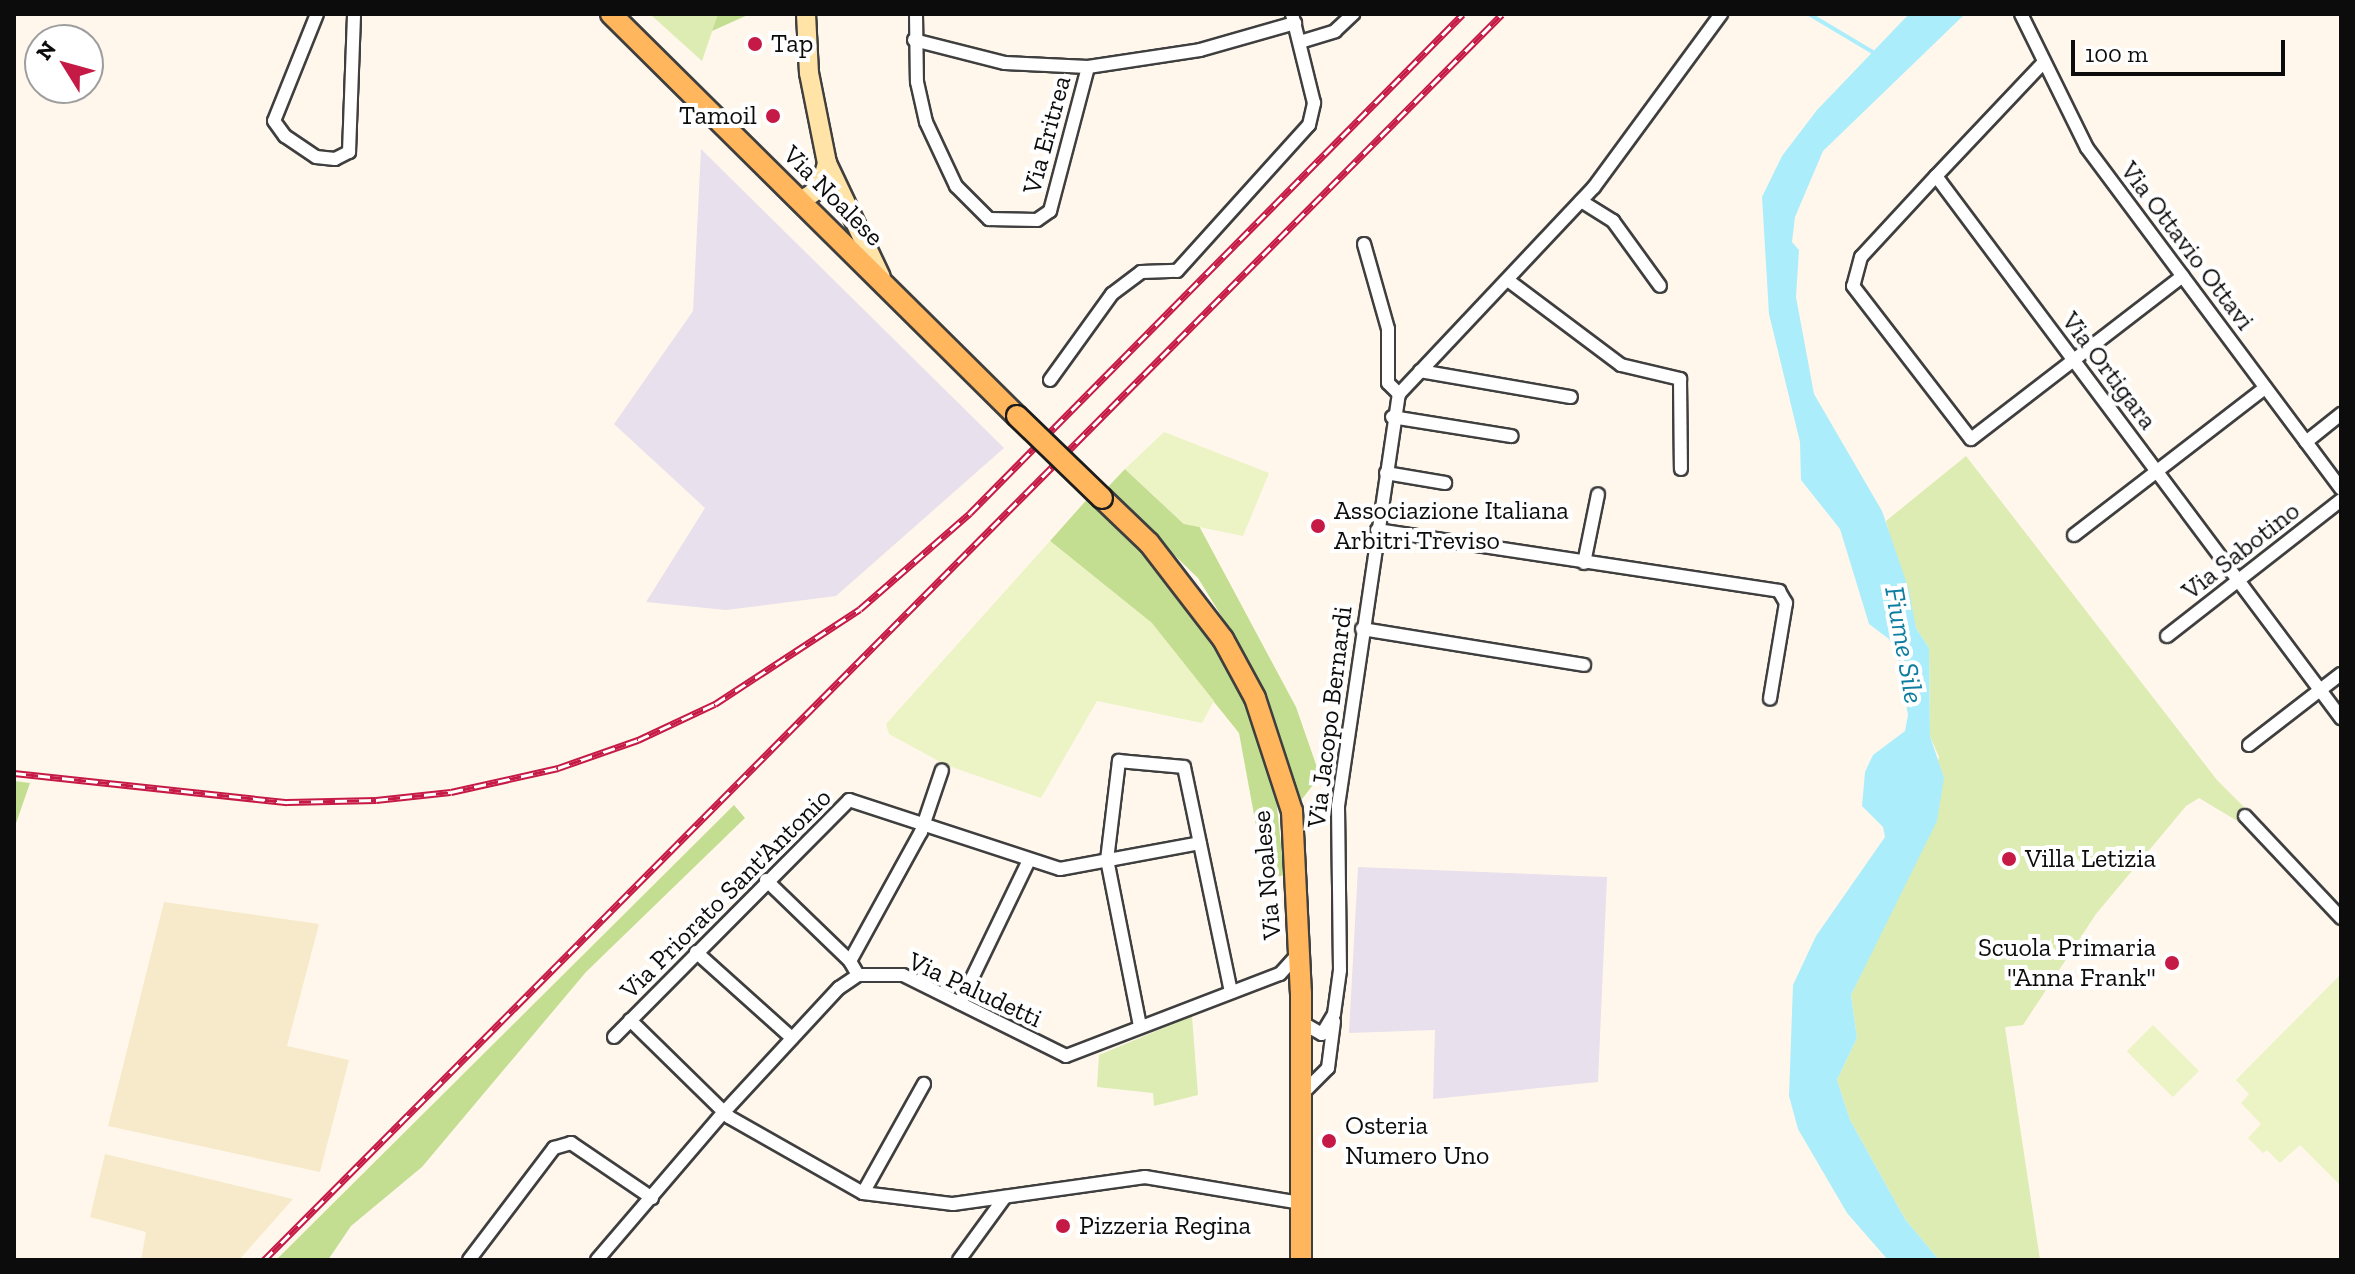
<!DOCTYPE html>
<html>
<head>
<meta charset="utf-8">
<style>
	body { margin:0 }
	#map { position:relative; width:2355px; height:1274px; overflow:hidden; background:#fff7ec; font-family:"Zilla Slab",serif }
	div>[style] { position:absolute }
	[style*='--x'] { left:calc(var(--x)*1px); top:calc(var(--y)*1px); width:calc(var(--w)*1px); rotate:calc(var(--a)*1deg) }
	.industrial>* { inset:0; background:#e8e0ec }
	.farmland>* { inset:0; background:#f7eaca }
	.green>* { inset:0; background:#dcecb3 }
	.forest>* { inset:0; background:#c3de91 }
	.pitch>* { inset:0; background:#ecf3c5; transform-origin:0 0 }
	.water>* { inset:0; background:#acedfb }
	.stream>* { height:4px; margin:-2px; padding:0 2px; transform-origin:2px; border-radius:2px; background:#acedfb }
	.roads { filter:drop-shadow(2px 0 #3f3f3f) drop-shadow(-2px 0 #3f3f3f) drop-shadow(0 2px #3f3f3f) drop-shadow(0 -2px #3f3f3f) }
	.minor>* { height:12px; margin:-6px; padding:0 6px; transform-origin:6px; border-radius:6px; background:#fff }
	.secondary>* { height:18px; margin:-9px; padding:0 9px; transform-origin:9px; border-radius:9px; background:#ffe3a7 }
	.primary>* { height:20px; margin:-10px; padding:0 10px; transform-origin:10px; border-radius:10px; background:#ffb65c }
	.rail>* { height:7px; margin-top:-3.5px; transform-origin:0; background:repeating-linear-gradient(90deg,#fff 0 12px,#c61a46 0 24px); box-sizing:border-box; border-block:2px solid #c61a46 }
	.bridges { filter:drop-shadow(2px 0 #1d1d1d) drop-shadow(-2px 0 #1d1d1d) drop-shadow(0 2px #1d1d1d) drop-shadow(0 -2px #1d1d1d) }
	.primary-bridge>* { height:20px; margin:-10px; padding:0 10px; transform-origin:10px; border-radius:10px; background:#ffb65c }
	.dots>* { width:22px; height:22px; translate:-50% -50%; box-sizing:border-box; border:4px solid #fff; border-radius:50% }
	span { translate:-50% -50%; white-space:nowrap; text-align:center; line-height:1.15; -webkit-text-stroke:8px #fff; paint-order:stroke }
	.poi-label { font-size:26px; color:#0c0c0c }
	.left { translate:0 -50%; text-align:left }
	.right { translate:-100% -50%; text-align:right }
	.street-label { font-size:26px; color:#0c0c0c }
	.water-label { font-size:28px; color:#0d7da0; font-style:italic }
	.frame { position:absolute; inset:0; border:16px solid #0c0c0c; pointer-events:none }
	.north { position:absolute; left:24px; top:24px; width:80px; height:80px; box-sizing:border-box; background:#fff; border:2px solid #9e9e9e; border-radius:50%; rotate:307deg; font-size:22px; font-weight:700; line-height:32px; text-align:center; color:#0c0c0c }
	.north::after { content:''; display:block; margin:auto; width:28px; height:36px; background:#c61a46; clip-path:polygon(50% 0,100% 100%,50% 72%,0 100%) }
	.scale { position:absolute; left:2071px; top:40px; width:214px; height:36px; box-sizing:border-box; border:4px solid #0c0c0c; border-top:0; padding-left:10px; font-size:24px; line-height:28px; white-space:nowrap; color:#0c0c0c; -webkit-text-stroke:6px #fff; paint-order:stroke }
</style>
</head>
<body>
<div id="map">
	<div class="industrial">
		<i style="clip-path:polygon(701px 149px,1004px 448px,836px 596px,726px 610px,646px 602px,705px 508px,614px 424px,693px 311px)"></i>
		<i style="clip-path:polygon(1358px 867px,1607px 877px,1598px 1082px,1433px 1099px,1435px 1030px,1349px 1033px)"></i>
	</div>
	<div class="farmland">
		<i style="clip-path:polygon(164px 902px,319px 924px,287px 1046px,349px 1060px,320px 1172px,108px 1126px)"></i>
		<i style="clip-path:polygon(105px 1154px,293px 1199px,239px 1260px,141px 1260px,146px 1232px,90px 1217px)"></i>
	</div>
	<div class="green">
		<i style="clip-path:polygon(650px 14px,718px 14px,702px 61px)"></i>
		<i style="clip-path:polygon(1966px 456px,2217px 780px,2249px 812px,2239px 822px,2199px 798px,2186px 806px,2096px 914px,2023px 1025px,2005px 1027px,2040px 1260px,1939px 1260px,1905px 1219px,1850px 1120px,1837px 1080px,1857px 1038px,1851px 995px,1915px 860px,1939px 757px,1930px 736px,1929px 648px,1916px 628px,1886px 521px)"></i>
		<i style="clip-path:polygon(1192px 1016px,1198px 1095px,1154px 1106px,1153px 1093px,1097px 1087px,1099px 1055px)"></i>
	</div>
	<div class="forest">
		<i style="clip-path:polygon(718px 14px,750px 14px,712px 31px)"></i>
		<i style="clip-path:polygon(1125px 469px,1184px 524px,1198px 524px,1296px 707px,1320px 776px,1295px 808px,1277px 729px,1248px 659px,1198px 578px,1106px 489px)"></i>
		<i style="clip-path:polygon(1090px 496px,1146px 550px,1193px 608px,1235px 676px,1276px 797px,1284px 875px,1266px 880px,1239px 733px,1149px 621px,1050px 541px)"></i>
		<i style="clip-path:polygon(14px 781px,30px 783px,14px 829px)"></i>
		<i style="clip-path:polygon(734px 805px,745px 818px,586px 972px,422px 1167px,351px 1226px,328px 1260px,276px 1260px)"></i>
	</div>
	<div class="pitch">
		<i style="clip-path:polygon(1164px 432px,1269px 473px,1243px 536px,1184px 524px,1125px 469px)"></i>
		<i style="clip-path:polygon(1050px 541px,1152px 623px,1214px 701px,1202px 723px,1097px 701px,1041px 798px,946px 765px,889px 734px,886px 724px)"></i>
		<i style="clip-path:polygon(2341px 974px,2341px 1186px,2300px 1145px,2280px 1163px,2267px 1150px,2263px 1153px,2248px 1138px,2261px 1124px,2241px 1103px,2249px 1094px,2236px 1080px)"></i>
		<i style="left:2153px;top:1025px;width:65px;height:37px;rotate:45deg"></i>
	</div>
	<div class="water">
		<i style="clip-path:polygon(1909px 14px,1965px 14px,1823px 151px,1795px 217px,1792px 242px,1799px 250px,1796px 297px,1814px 394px,1882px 511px,1909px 590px,1916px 628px,1929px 648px,1930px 736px,1944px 778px,1937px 821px,1851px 995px,1857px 1038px,1837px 1080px,1850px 1120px,1905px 1219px,1939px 1260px,1888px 1260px,1847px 1213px,1798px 1129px,1789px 1096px,1793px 985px,1816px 936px,1885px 837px,1883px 827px,1862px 806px,1865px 772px,1873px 755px,1905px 731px,1908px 715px,1898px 660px,1889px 639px,1869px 624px,1840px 529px,1801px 480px,1800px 442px,1769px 314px,1762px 197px,1782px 156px,1817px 110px)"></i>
	</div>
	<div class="stream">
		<i style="--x:1766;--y:14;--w:20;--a:0"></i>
		<i style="--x:1809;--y:14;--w:78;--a:30.8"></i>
	</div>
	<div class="roads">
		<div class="minor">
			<i style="--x:317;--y:14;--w:115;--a:111.9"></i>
			<i style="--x:274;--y:121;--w:19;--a:54"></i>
			<i style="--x:285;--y:136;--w:37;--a:34"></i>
			<i style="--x:316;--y:157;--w:19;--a:6"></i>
			<i style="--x:335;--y:159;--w:16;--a:-27"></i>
			<i style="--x:349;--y:152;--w:138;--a:-87.9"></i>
			<i style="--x:916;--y:14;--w:68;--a:89.2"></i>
			<i style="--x:917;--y:82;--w:41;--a:77.3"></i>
			<i style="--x:926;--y:122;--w:71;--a:64.9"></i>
			<i style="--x:956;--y:186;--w:47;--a:45"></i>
			<i style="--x:989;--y:219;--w:48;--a:1.2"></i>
			<i style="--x:1037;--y:220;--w:16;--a:-35"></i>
			<i style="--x:1050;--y:211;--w:149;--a:-75.2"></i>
			<i style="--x:2021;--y:14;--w:149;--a:63.8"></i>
			<i style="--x:2087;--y:148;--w:425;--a:53.3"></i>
			<i style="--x:914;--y:40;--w:94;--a:14.2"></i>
			<i style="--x:1005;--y:63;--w:83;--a:2.8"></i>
			<i style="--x:1088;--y:67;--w:113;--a:-8.6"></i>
			<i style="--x:1200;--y:50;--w:99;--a:-15.9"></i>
			<i style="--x:1300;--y:42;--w:37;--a:-17"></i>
			<i style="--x:1335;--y:31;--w:25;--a:-43"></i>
			<i style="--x:2043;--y:63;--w:156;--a:133.4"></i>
			<i style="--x:1936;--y:176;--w:677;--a:53.23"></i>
			<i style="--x:1936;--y:176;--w:110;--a:132.8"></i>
			<i style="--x:1861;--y:257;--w:30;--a:105"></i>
			<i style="--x:1853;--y:286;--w:193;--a:52.4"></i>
			<i style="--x:1971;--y:439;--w:267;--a:-37.6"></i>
			<i style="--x:1581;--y:201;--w:38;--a:32"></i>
			<i style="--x:1613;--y:221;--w:80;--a:54.1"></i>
			<i style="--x:1364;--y:244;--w:88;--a:74.2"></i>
			<i style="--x:1388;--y:329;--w:54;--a:90"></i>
			<i style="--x:1388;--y:383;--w:16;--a:45"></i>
			<i style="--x:1509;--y:281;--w:140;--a:36.9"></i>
			<i style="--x:1621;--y:365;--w:61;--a:13.3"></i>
			<i style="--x:1680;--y:379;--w:90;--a:89.4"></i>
			<i style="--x:1420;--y:371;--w:153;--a:9.8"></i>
			<i style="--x:1050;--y:380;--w:106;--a:-54.2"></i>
			<i style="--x:1112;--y:294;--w:36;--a:-37"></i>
			<i style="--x:1141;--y:272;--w:36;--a:-2"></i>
			<i style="--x:1177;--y:271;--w:197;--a:-47.9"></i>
			<i style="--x:1309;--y:125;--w:23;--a:-77"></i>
			<i style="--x:1314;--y:103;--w:92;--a:-103.9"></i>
			<i style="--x:1392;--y:417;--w:121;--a:9.1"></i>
			<i style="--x:2306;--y:442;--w:45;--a:-38.7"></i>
			<i style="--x:1386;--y:473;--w:60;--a:9.6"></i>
			<i style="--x:1377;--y:530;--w:407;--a:8.6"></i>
			<i style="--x:1779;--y:591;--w:14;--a:60"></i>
			<i style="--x:1786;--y:603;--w:97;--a:99.5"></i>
			<i style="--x:2074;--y:535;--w:241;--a:-37.6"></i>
			<i style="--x:1584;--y:563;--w:70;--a:-78.5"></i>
			<i style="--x:1362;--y:629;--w:225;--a:9.2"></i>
			<i style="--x:2167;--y:636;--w:221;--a:-38"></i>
			<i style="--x:2249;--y:745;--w:116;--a:-37.7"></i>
			<i style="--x:2245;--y:816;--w:140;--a:46.7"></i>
			<i style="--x:766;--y:880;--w:117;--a:44"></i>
			<i style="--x:696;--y:952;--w:129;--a:41.9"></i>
			<i style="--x:858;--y:975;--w:16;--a:-120"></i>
			<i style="--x:850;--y:961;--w:147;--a:-61.2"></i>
			<i style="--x:921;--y:832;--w:65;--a:-71.3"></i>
			<i style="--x:960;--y:1003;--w:159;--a:-64.2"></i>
			<i style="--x:630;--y:1020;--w:139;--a:44.4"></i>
			<i style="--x:729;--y:1117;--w:154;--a:29.6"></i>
			<i style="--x:863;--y:1193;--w:91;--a:7"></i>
			<i style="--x:953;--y:1204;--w:194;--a:-8"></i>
			<i style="--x:1145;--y:1177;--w:157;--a:9.5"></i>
			<i style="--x:1301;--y:1022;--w:24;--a:30"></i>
			<i style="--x:1322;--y:1034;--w:23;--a:-59"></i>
			<i style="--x:1334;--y:1014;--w:44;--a:-82.2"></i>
			<i style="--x:1340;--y:970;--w:164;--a:-90.7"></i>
			<i style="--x:1338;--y:806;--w:416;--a:-81.6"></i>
			<i style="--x:1399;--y:394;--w:284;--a:-46.7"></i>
			<i style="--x:1594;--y:187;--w:215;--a:-53.7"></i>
			<i style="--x:1140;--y:1026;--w:169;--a:-101.2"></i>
			<i style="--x:1107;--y:860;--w:100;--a:-83.1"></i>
			<i style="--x:1119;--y:761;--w:65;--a:5.3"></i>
			<i style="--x:1184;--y:767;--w:230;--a:78.2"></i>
			<i style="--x:614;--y:1037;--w:334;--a:-45.2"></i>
			<i style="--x:849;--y:800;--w:222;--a:18.1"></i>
			<i style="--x:1060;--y:869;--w:142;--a:-10.5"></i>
			<i style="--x:1301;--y:1095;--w:38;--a:-45"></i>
			<i style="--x:1328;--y:1068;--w:47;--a:-82.7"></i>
			<i style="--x:863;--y:1193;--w:125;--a:-60.8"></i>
			<i style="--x:469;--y:1260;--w:141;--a:-52.8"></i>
			<i style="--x:554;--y:1148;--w:18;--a:-16"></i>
			<i style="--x:571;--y:1143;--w:98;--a:34.2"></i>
			<i style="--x:597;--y:1260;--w:195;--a:-49.4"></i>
			<i style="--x:724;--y:1112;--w:169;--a:-47.2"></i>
			<i style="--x:839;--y:988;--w:23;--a:-34"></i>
			<i style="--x:858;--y:975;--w:45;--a:0"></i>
			<i style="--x:903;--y:975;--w:182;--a:26.4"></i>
			<i style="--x:1066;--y:1056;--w:229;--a:-21"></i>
			<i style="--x:1280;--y:974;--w:27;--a:-48"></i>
			<i style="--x:959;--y:1260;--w:78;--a:-53.9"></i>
		</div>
		<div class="secondary">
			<i style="--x:806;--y:14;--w:59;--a:87.1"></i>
			<i style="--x:809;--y:73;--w:92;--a:78.7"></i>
			<i style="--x:827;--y:163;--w:126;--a:64.7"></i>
			<i style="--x:801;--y:201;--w:23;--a:-34"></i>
			<i style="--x:820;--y:188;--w:26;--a:-74"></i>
		</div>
		<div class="primary">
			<i style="--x:611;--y:14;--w:571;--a:44.72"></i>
			<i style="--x:1102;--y:498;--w:65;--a:43.8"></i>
			<i style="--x:1149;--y:543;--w:121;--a:52.4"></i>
			<i style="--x:1223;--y:639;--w:67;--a:61.5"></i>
			<i style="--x:1255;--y:698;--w:119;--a:71.9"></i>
			<i style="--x:1292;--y:811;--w:182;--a:87.2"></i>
			<i style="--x:1301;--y:993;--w:267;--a:90"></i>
		</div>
	</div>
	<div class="rail">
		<i style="--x:14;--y:773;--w:275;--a:6.1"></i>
		<i style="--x:287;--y:802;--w:89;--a:-1.3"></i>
		<i style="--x:376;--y:800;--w:75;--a:-6.1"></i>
		<i style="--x:451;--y:792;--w:110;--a:-12.6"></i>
		<i style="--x:558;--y:768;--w:85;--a:-19.3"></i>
		<i style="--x:638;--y:740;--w:85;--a:-25.1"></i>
		<i style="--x:715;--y:704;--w:173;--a:-33.2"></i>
		<i style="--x:860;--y:609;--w:146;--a:-41.1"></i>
		<i style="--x:970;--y:513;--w:701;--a:-45.35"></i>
		<i style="--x:264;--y:1260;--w:1756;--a:-45.18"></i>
	</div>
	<div class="bridges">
		<div class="primary-bridge">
			<i style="--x:1017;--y:416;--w:118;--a:44"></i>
		</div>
	</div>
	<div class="dots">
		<i style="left:755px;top:44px;background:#c61a46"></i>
		<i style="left:773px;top:116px;background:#c61a46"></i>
		<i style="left:1318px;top:526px;background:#c61a46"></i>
		<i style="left:2009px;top:859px;background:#c61a46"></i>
		<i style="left:2172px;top:963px;background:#c61a46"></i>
		<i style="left:1329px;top:1141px;background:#c61a46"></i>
		<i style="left:1063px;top:1226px;background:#c61a46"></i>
	</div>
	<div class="poi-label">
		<span class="left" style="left:771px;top:44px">Tap</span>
		<span class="right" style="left:757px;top:116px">Tamoil</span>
		<span class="left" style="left:1334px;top:526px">Associazione Italiana<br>Arbitri Treviso</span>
		<span class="left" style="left:2025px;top:859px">Villa Letizia</span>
		<span class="right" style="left:2156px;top:963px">Scuola Primaria<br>"Anna Frank"</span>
		<span class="left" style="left:1345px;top:1141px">Osteria<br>Numero Uno</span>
		<span class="left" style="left:1079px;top:1226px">Pizzeria Regina</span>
	</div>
	<div class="street-label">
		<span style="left:1047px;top:135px;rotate:-75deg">Via Eritrea</span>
		<span style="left:833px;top:196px;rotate:45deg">Via Noalese</span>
		<span style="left:2187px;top:246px;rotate:53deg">Via Ottavio Ottavi</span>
		<span style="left:2109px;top:371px;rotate:53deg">Via Ortigara</span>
		<span style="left:2241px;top:551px;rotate:-38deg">Via Sabotino</span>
		<span style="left:1330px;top:717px;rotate:-83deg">Via Jacopo Bernardi</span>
		<span style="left:1267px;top:875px;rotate:-95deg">Via Noalese</span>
		<span style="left:726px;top:894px;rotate:-45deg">Via Priorato Sant'Antonio</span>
		<span style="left:975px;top:990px;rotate:25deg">Via Paludetti</span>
	</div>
	<div class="water-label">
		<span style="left:1904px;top:645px;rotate:80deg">Fiume Sile</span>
	</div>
	<div class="frame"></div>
	<div class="north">N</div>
	<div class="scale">100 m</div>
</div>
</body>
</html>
